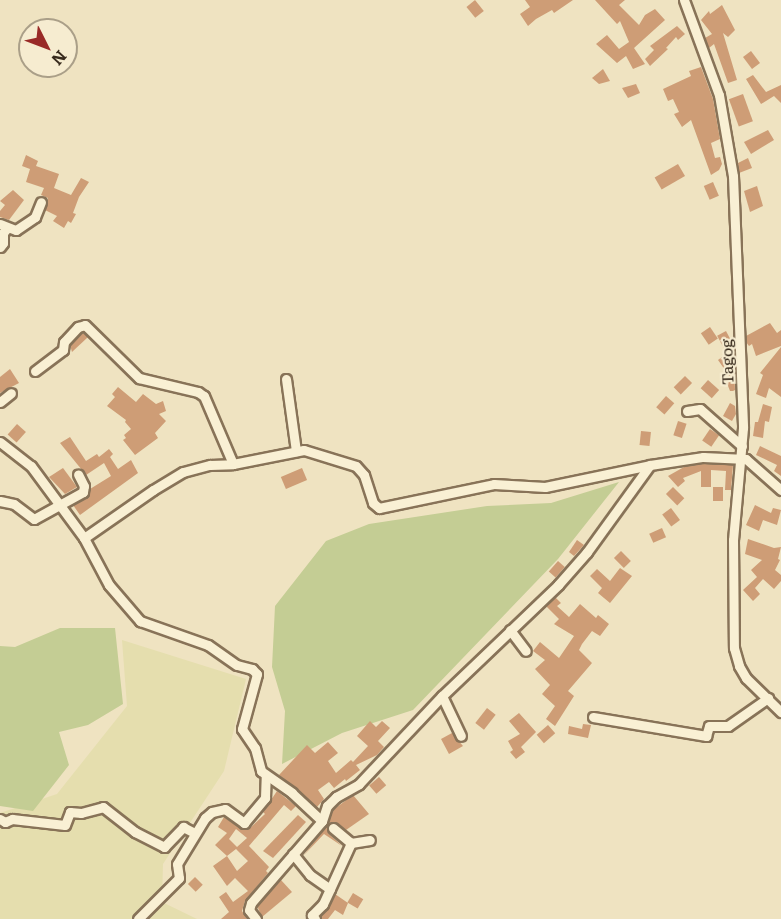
<!DOCTYPE html>
<html>
<head>
<meta charset="utf-8">
<style>
	body { margin:0 }
	#map { position:relative; width:781px; height:919px; overflow:hidden; background:#efe3c1; font-family:Literata,serif }
	div>[style] { position:absolute }
	[style*='--x'] { left:calc(var(--x)*1px); top:calc(var(--y)*1px); width:calc(var(--w)*1px); rotate:calc(var(--a)*1deg) }
	.farmland>* { inset:0; background:#e5deae }
	.green>* { inset:0; background:#c4cd94 }
	.building>* { inset:0; background:#ce9d76; transform-origin:0 0 }
	.roads { filter:drop-shadow(2px 0 #887358) drop-shadow(-2px 0 #887358) drop-shadow(0 2px #887358) drop-shadow(0 -2px #887358) }
	.minor>* { height:9px; margin:-4.5px; padding:0 4.5px; transform-origin:4.5px; border-radius:4.5px; background:#f9f0d4 }
	span { translate:-50% -50%; white-space:nowrap; text-align:center; line-height:1.15; -webkit-text-stroke:4.5px #f6ecd0; paint-order:stroke }
	.street-label { font-size:16px; color:#382b1d }
	.north { position:absolute; left:18px; top:18px; width:60px; height:60px; box-sizing:border-box; background:#f6ecd0; border:2px solid #aa9f88; border-radius:50%; rotate:132deg; font-size:16px; font-weight:700; line-height:24px; text-align:center; color:#382b1d }
	.north::after { content:''; display:block; margin:auto; width:21px; height:27px; background:#992a27; clip-path:polygon(50% 0,100% 100%,50% 72%,0 100%) }
</style>
</head>
<body>
<div id="map">
	<div class="farmland">
		<i style="clip-path:polygon(122px 640px,246px 679px,224px 771px,163px 864px,162px 902px,197px 919px,0 919px,0 813px,57px 794px,127px 706px)"></i>
	</div>
	<div class="green">
		<i style="clip-path:polygon(619px 482px,558px 559px,413px 710px,342px 733px,282px 764px,285px 711px,272px 667px,275px 606px,326px 541px,369px 524px,487px 506px,551px 503px)"></i>
		<i style="clip-path:polygon(60px 628px,115px 628px,123px 704px,88px 725px,59px 732px,69px 765px,33px 811px,0 806px,0 646px,15px 647px)"></i>
	</div>
	<div class="building">
		<i style="left:475px;top:0;width:14px;height:11px;rotate:51deg"></i>
		<i style="clip-path:polygon(525px 0,573px 0,554px 13px,552px 10px,536px 19px,528px 26px,520px 14px,530px 7px)"></i>
		<i style="clip-path:polygon(595px 0,625px 0,619px 5px,639px 25px,645px 15px,655px 9px,665px 20px,634px 48px,645px 64px,633px 69px,626px 56px,617px 63px,596px 44px,607px 35px,619px 49px,629px 42px,620px 21px,617px 24px)"></i>
		<i style="clip-path:polygon(722px 5px,735px 30px,728px 37px,723px 33px,737px 80px,728px 83px,714px 44px,709px 48px,707px 44px,705px 38px,712px 34px,701px 20px,709px 11px,710px 14px)"></i>
		<i style="clip-path:polygon(677px 26px,685px 34px,678px 40px,676px 37px,666px 48px,668px 49px,650px 66px,645px 59px,654px 50px,650px 46px)"></i>
		<i style="left:751px;top:51px;width:15px;height:10px;rotate:53deg"></i>
		<i style="clip-path:polygon(701px 67px,713px 99px,720px 139px,711px 143px,715px 158px,720px 157px,722px 164px,719px 170px,711px 175px,691px 120px,682px 127px,674px 114px,679px 112px,673px 99px,668px 101px,663px 89px,691px 76px,689px 71px)"></i>
		<i style="clip-path:polygon(603px 69px,610px 81px,599px 84px,592px 78px)"></i>
		<i style="clip-path:polygon(753px 75px,766px 92px,781px 85px,781px 103px,774px 96px,761px 104px,746px 79px)"></i>
		<i style="clip-path:polygon(636px 84px,640px 93px,628px 98px,622px 88px)"></i>
		<i style="left:743px;top:94px;width:29px;height:15px;rotate:70deg"></i>
		<i style="clip-path:polygon(768px 130px,774px 140px,751px 154px,744px 142px)"></i>
		<i style="clip-path:polygon(26px 155px,38px 161px,36px 166px,59px 174px,54px 188px,71px 195px,81px 178px,89px 182px,79px 197px,73px 213px,76px 214px,71px 223px,68px 221px,64px 228px,53px 221px,57px 216px,45px 210px,48px 198px,41px 195px,44px 188px,26px 182px,30px 169px,22px 166px)"></i>
		<i style="clip-path:polygon(748px 158px,752px 168px,739px 173px,738px 163px)"></i>
		<i style="left:678px;top:164px;width:14px;height:27px;rotate:60deg"></i>
		<i style="left:713px;top:182px;width:15px;height:10px;rotate:67deg"></i>
		<i style="clip-path:polygon(757px 186px,763px 206px,750px 212px,744px 191px)"></i>
		<i style="clip-path:polygon(13px 190px,24px 200px,9px 220px,0 217px,0 211px,5px 205px,0 201px)"></i>
		<i style="clip-path:polygon(770px 323px,777px 333px,781px 330px,781px 346px,756px 356px,752px 344px,749px 346px,746px 342px,746px 336px)"></i>
		<i style="left:710px;top:327px;width:14px;height:11px;rotate:56deg"></i>
		<i style="left:726px;top:331px;width:15px;height:10px;rotate:62deg"></i>
		<i style="clip-path:polygon(83px 333px,88px 337px,72px 352px,70px 345px)"></i>
		<i style="clip-path:polygon(781px 347px,781px 397px,769px 388px,766px 398px,756px 394px,763px 375px,760px 373px)"></i>
		<i style="clip-path:polygon(726px 354px,734px 365px,735px 390px,733px 391px,730px 391px,725px 378px,730px 377px,718px 360px)"></i>
		<i style="clip-path:polygon(10px 369px,19px 383px,0 393px,0 377px)"></i>
		<i style="left:685px;top:376px;width:10px;height:16px;rotate:45deg"></i>
		<i style="left:708px;top:380px;width:15px;height:11px;rotate:42deg"></i>
		<i style="clip-path:polygon(118px 387px,136px 402px,143px 394px,156px 404px,163px 401px,166px 411px,159px 414px,166px 421px,155px 433px,158px 438px,135px 455px,123px 440px,126px 438px,124px 435px,131px 429px,125px 422px,126px 420px,107px 406px,115px 397px,112px 394px)"></i>
		<i style="left:666px;top:396px;width:11px;height:15px;rotate:41deg"></i>
		<i style="clip-path:polygon(730px 403px,735px 406px,736px 414px,732px 421px,723px 416px)"></i>
		<i style="clip-path:polygon(763px 404px,772px 407px,769px 422px,765px 421px,763px 438px,753px 436px,755px 422px,758px 422px)"></i>
		<i style="left:678px;top:421px;width:9px;height:15px;rotate:18deg"></i>
		<i style="left:17px;top:424px;width:12px;height:14px;rotate:42deg"></i>
		<i style="left:710px;top:429px;width:11px;height:14px;rotate:34deg"></i>
		<i style="left:641px;top:431px;width:10px;height:14px;rotate:6deg"></i>
		<i style="clip-path:polygon(70px 437px,86px 461px,97px 454px,99px 457px,109px 449px,113px 454px,110px 457px,118px 469px,131px 460px,138px 473px,80px 515px,73px 505px,87px 498px,90px 489px,111px 476px,104px 463px,86px 475px,60px 443px)"></i>
		<i style="clip-path:polygon(760px 446px,781px 456px,781px 476px,774px 471px,777px 465px,756px 455px)"></i>
		<i style="clip-path:polygon(703px 464px,733px 465px,731px 490px,725px 490px,726px 471px,711px 470px,711px 487px,701px 487px,701px 471px,683px 478px,685px 481px,678px 487px,668px 476px,684px 467px)"></i>
		<i style="clip-path:polygon(63px 468px,77px 487px,65px 494px,49px 477px)"></i>
		<i style="left:302px;top:468px;width:13px;height:23px;rotate:67deg"></i>
		<i style="left:673px;top:487px;width:16px;height:10px;rotate:45deg"></i>
		<i style="left:713px;top:487px;width:10px;height:14px"></i>
		<i style="clip-path:polygon(755px 505px,771px 513px,773px 508px,781px 510px,777px 525px,763px 520px,759px 531px,746px 525px)"></i>
		<i style="left:671px;top:508px;width:15px;height:11px;rotate:53deg"></i>
		<i style="left:662px;top:528px;width:10px;height:14px;rotate:66deg"></i>
		<i style="clip-path:polygon(748px 539px,774px 548px,781px 547px,778px 559px,780px 560px,775px 570px,781px 575px,781px 581px,774px 589px,763px 579px,755px 588px,760px 594px,753px 601px,743px 590px,757px 577px,751px 570px,762px 560px,745px 554px)"></i>
		<i style="clip-path:polygon(577px 540px,584px 545px,574px 556px,569px 552px)"></i>
		<i style="left:621px;top:551px;width:14px;height:10px;rotate:45deg"></i>
		<i style="left:558px;top:561px;width:9px;height:14px;rotate:41deg"></i>
		<i style="clip-path:polygon(620px 568px,632px 576px,610px 603px,598px 593px,602px 588px,590px 576px,597px 569px,610px 581px)"></i>
		<i style="clip-path:polygon(555px 597px,561px 603px,557px 606px,569px 617px,580px 604px,596px 618px,598px 615px,609px 624px,600px 636px,592px 631px,582px 644px,579px 650px,592px 663px,568px 691px,574px 696px,555px 726px,546px 719px,555px 706px,542px 694px,550px 685px,535px 669px,545px 660px,533px 651px,540px 642px,559px 658px,574px 636px,554px 624px,559px 619px,546px 606px)"></i>
		<i style="left:487px;top:708px;width:11px;height:19px;rotate:38deg"></i>
		<i style="clip-path:polygon(519px 713px,536px 732px,521px 747px,525px 752px,516px 759px,510px 752px,513px 750px,508px 741px,520px 734px,509px 721px)"></i>
		<i style="clip-path:polygon(370px 721px,376px 727px,382px 721px,390px 728px,378px 741px,384px 747px,377px 755px,356px 765px,360px 770px,346px 781px,345px 779px,334px 788px,329px 782px,318px 790px,324px 799px,317px 807px,279px 775px,307px 745px,315px 753px,328px 742px,338px 753px,328px 761px,336px 773px,351px 760px,353px 762px,368px 746px,357px 736px)"></i>
		<i style="clip-path:polygon(583px 724px,591px 725px,588px 738px,568px 734px,569px 726px,582px 729px)"></i>
		<i style="left:548px;top:725px;width:11px;height:15px;rotate:49deg"></i>
		<i style="clip-path:polygon(452px 733px,463px 746px,449px 754px,441px 739px)"></i>
		<i style="left:379px;top:777px;width:11px;height:13px;rotate:49deg"></i>
		<i style="clip-path:polygon(evenodd,277px 791px,296px 806px,291px 811px,284px 805px,249px 846px,269px 867px,266px 871px,268px 873px,245px 901px,242px 911px,247px 919px,221px 919px,229px 912px,219px 897px,226px 892px,233px 902px,248px 891px,235px 878px,227px 886px,213px 866px,227px 856px,215px 845px,227px 833px,218px 827px,224px 817px,240px 828px,248px 830px,265px 814px,263px 812px,277px 791px,236px 829px,247px 838px,237px 847px,229px 839px,236px 829px,277px 791px,236px 849px,248px 861px,237px 871px,227px 856px,236px 849px)"></i>
		<i style="clip-path:polygon(353px 795px,369px 814px,346px 830px,335px 822px,328px 823px,333px 810px)"></i>
		<i style="clip-path:polygon(298px 815px,306px 822px,273px 858px,263px 851px)"></i>
		<i style="clip-path:polygon(327px 826px,328px 833px,342px 846px,324px 834px,303px 856px)"></i>
		<i style="left:195px;top:877px;width:11px;height:10px;rotate:45deg"></i>
		<i style="clip-path:polygon(281px 880px,292px 892px,262px 917px,257px 906px)"></i>
		<i style="left:353px;top:893px;width:12px;height:11px;rotate:31deg"></i>
		<i style="clip-path:polygon(335px 894px,348px 903px,343px 915px,335px 910px,328px 919px,322px 919px,321px 916px)"></i>
	</div>
	<div class="roads">
		<div class="minor">
			<i style="--x:684;--y:0;--w:101;--a:69.8"></i>
			<i style="--x:719;--y:95;--w:82;--a:80.2"></i>
			<i style="--x:733;--y:176;--w:252;--a:87.7"></i>
			<i style="--x:743;--y:428;--w:112;--a:95.1"></i>
			<i style="--x:733;--y:540;--w:108;--a:89.5"></i>
			<i style="--x:734;--y:648;--w:19;--a:74"></i>
			<i style="--x:739;--y:666;--w:14;--a:60"></i>
			<i style="--x:746;--y:678;--w:49;--a:44.2"></i>
			<i style="--x:0;--y:224;--w:17;--a:21"></i>
			<i style="--x:16;--y:230;--w:23;--a:-34"></i>
			<i style="--x:35;--y:217;--w:16;--a:-68"></i>
			<i style="--x:0;--y:247;--w:5;--a:-53"></i>
			<i style="--x:3;--y:243;--w:10;--a:-90"></i>
			<i style="--x:3;--y:233;--w:6;--a:-51"></i>
			<i style="--x:35;--y:371;--w:35;--a:-37"></i>
			<i style="--x:63;--y:350;--w:8;--a:-83"></i>
			<i style="--x:64;--y:342;--w:21;--a:-47"></i>
			<i style="--x:78;--y:327;--w:7;--a:-16"></i>
			<i style="--x:85;--y:325;--w:76;--a:44.5"></i>
			<i style="--x:139;--y:378;--w:61;--a:13.3"></i>
			<i style="--x:198;--y:392;--w:7;--a:34"></i>
			<i style="--x:204;--y:396;--w:74;--a:66.9"></i>
			<i style="--x:286;--y:379;--w:73;--a:82.1"></i>
			<i style="--x:0;--y:402;--w:14;--a:-39"></i>
			<i style="--x:687;--y:411;--w:13;--a:-9"></i>
			<i style="--x:700;--y:409;--w:56;--a:41.4"></i>
			<i style="--x:0;--y:442;--w:39;--a:38"></i>
			<i style="--x:31;--y:466;--w:89;--a:53.6"></i>
			<i style="--x:84;--y:538;--w:84;--a:-34.8"></i>
			<i style="--x:153;--y:490;--w:35;--a:-31"></i>
			<i style="--x:183;--y:472;--w:28;--a:-15"></i>
			<i style="--x:210;--y:465;--w:23;--a:-2"></i>
			<i style="--x:233;--y:464;--w:72;--a:-11.2"></i>
			<i style="--x:304;--y:450;--w:54;--a:17.1"></i>
			<i style="--x:356;--y:466;--w:12;--a:48"></i>
			<i style="--x:364;--y:475;--w:29;--a:72"></i>
			<i style="--x:373;--y:503;--w:8;--a:40"></i>
			<i style="--x:379;--y:508;--w:117;--a:-11.8"></i>
			<i style="--x:494;--y:484;--w:51;--a:3.4"></i>
			<i style="--x:545;--y:487;--w:107;--a:-11.8"></i>
			<i style="--x:650;--y:465;--w:54;--a:-8.6"></i>
			<i style="--x:703;--y:457;--w:43;--a:2.7"></i>
			<i style="--x:746;--y:459;--w:47;--a:41.5"></i>
			<i style="--x:0;--y:501;--w:14;--a:12"></i>
			<i style="--x:14;--y:504;--w:25;--a:37"></i>
			<i style="--x:34;--y:519;--w:56;--a:-28.9"></i>
			<i style="--x:83;--y:492;--w:6;--a:-81"></i>
			<i style="--x:84;--y:486;--w:13;--a:-117"></i>
			<i style="--x:84;--y:538;--w:53;--a:62"></i>
			<i style="--x:109;--y:585;--w:48;--a:49.3"></i>
			<i style="--x:140;--y:621;--w:72;--a:19.4"></i>
			<i style="--x:208;--y:645;--w:35;--a:35"></i>
			<i style="--x:237;--y:665;--w:16;--a:15"></i>
			<i style="--x:252;--y:669;--w:7;--a:45"></i>
			<i style="--x:257;--y:674;--w:57;--a:105.3"></i>
			<i style="--x:242;--y:729;--w:23;--a:56"></i>
			<i style="--x:255;--y:748;--w:24;--a:75"></i>
			<i style="--x:261;--y:771;--w:38;--a:35"></i>
			<i style="--x:292;--y:793;--w:41;--a:43"></i>
			<i style="--x:510;--y:630;--w:26;--a:53"></i>
			<i style="--x:442;--y:696;--w:44;--a:64.6"></i>
			<i style="--x:593;--y:717;--w:115;--a:9.5"></i>
			<i style="--x:706;--y:736;--w:10;--a:-73"></i>
			<i style="--x:709;--y:726;--w:19;--a:0"></i>
			<i style="--x:728;--y:726;--w:49;--a:-35"></i>
			<i style="--x:0;--y:819;--w:6;--a:31"></i>
			<i style="--x:5;--y:822;--w:8;--a:-23"></i>
			<i style="--x:12;--y:819;--w:53;--a:6.5"></i>
			<i style="--x:65;--y:825;--w:14;--a:-69"></i>
			<i style="--x:70;--y:812;--w:11;--a:5"></i>
			<i style="--x:81;--y:813;--w:23;--a:-15"></i>
			<i style="--x:103;--y:807;--w:41;--a:38"></i>
			<i style="--x:135;--y:832;--w:33;--a:27"></i>
			<i style="--x:164;--y:847;--w:28;--a:-46"></i>
			<i style="--x:183;--y:827;--w:13;--a:27"></i>
			<i style="--x:333;--y:828;--w:23;--a:40"></i>
			<i style="--x:351;--y:843;--w:19;--a:-9"></i>
			<i style="--x:293;--y:854;--w:27;--a:51"></i>
			<i style="--x:310;--y:875;--w:24;--a:35"></i>
			<i style="--x:330;--y:889;--w:17;--a:115"></i>
			<i style="--x:323;--y:904;--w:16;--a:135"></i>
			<i style="--x:312;--y:915;--w:5;--a:53"></i>
			<i style="--x:330;--y:889;--w:51;--a:-65.5"></i>
			<i style="--x:138;--y:919;--w:58;--a:-45"></i>
			<i style="--x:179;--y:878;--w:14;--a:-98"></i>
			<i style="--x:177;--y:864;--w:54;--a:-58.7"></i>
			<i style="--x:205;--y:818;--w:9;--a:-41"></i>
			<i style="--x:212;--y:812;--w:13;--a:-13"></i>
			<i style="--x:225;--y:809;--w:24;--a:36"></i>
			<i style="--x:244;--y:823;--w:33;--a:-50"></i>
			<i style="--x:265;--y:798;--w:23;--a:-88"></i>
			<i style="--x:256;--y:919;--w:11;--a:-128"></i>
			<i style="--x:249;--y:910;--w:7;--a:-74"></i>
			<i style="--x:251;--y:903;--w:108;--a:-49.1"></i>
			<i style="--x:322;--y:821;--w:16;--a:-72"></i>
			<i style="--x:327;--y:806;--w:13;--a:-45"></i>
			<i style="--x:336;--y:797;--w:26;--a:-29"></i>
			<i style="--x:359;--y:784;--w:121;--a:-46.7"></i>
			<i style="--x:442;--y:696;--w:161;--a:-43.7"></i>
			<i style="--x:558;--y:585;--w:44;--a:-48.7"></i>
			<i style="--x:587;--y:552;--w:107;--a:-54.1"></i>
		</div>
	</div>
	<div class="street-label">
		<span style="left:726px;top:362px;rotate:-92deg">Tagog</span>
	</div>
	<div class="north">N</div>
</div>
</body>
</html>
